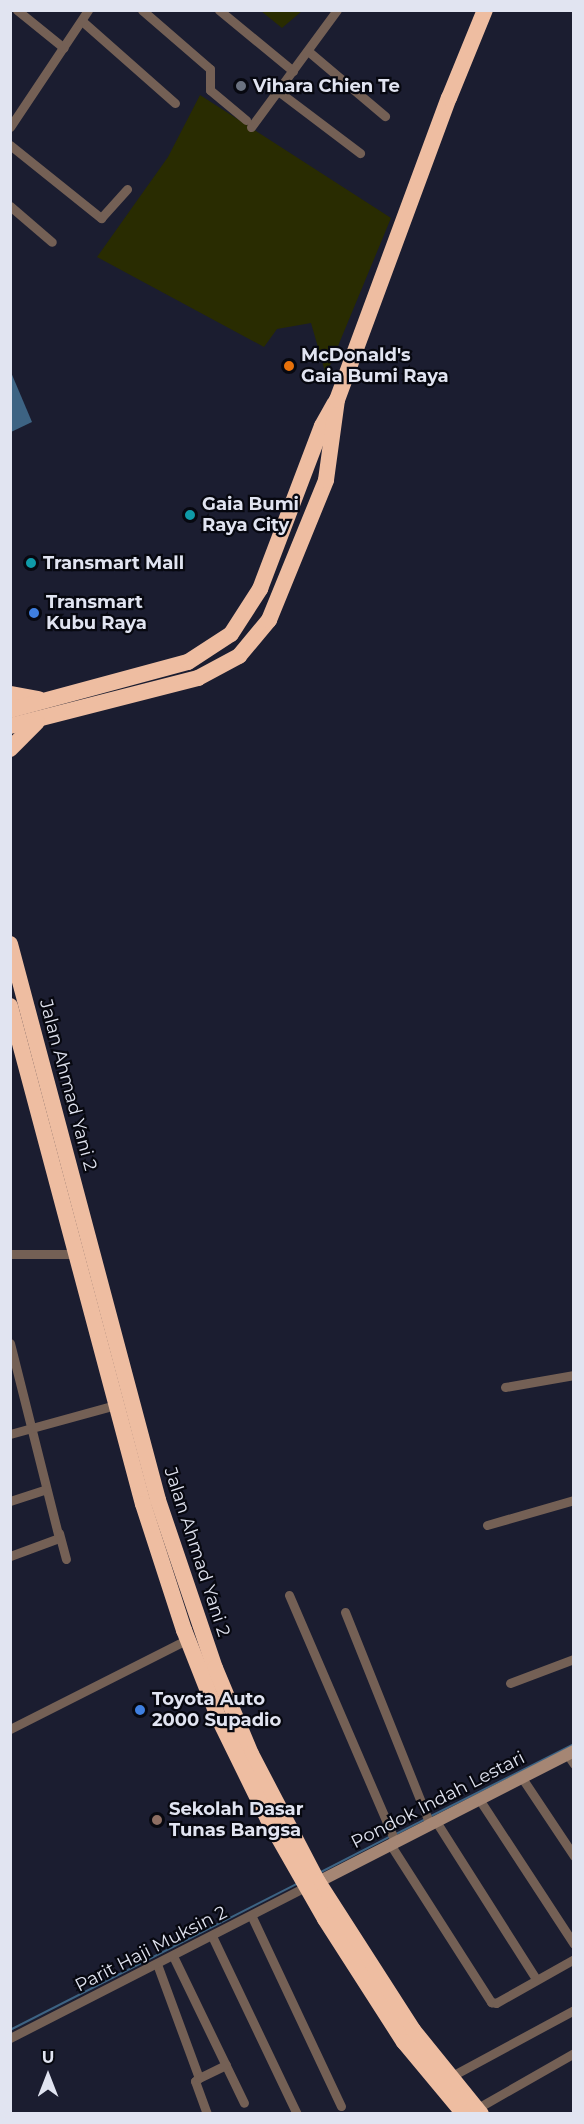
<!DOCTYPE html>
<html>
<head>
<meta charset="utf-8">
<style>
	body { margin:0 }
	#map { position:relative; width:584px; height:2124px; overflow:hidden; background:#1b1d30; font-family:Montserrat,sans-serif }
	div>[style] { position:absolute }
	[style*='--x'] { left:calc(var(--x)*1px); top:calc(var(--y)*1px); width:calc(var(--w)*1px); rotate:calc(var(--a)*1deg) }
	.green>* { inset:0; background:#292c01 }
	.water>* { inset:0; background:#3d6383 }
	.stream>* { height:2px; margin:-1px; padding:0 1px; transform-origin:1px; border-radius:1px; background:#3d6383 }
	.street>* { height:9px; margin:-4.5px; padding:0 4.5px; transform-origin:4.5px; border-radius:4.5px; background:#746055 }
	.secondary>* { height:12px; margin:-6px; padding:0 6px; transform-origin:6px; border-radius:6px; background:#a58674 }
	.highway>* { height:16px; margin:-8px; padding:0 8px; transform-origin:8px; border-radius:8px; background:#eebda1 }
	.dots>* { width:16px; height:16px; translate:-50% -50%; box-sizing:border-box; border:3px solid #070810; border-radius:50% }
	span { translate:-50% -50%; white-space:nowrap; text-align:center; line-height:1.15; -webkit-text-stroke:4.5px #070810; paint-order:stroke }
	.poi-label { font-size:18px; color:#e1e4f1; font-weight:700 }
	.left { translate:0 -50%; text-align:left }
	.street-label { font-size:18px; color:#e1e4f1 }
	.frame { position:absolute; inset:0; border:12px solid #e1e4f1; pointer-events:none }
	.north { position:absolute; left:18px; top:2046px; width:60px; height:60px; -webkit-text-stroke:4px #070810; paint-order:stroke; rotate:0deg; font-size:16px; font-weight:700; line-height:24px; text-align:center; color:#e1e4f1 }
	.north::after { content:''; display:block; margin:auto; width:21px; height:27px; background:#e1e4f1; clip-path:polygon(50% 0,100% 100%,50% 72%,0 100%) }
</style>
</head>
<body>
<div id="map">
	<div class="green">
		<i style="clip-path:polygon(261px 11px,302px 11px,282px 28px)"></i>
		<i style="clip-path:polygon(200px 95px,391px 218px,326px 375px,311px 323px,277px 329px,264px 347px,97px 257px,168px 157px)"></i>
	</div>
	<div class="water">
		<i style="clip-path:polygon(10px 370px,32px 422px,11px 432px,10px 432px)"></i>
	</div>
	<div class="stream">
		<i style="--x:429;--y:1817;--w:162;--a:-26.7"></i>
		<i style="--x:394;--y:1835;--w:34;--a:-27"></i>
		<i style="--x:319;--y:1873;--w:79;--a:-27.2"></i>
		<i style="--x:10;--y:2030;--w:323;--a:-27"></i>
	</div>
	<div class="street">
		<i style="--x:17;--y:10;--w:60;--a:39"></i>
		<i style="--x:142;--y:10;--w:90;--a:40.9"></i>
		<i style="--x:210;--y:69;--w:21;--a:90"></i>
		<i style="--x:210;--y:90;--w:47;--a:39.8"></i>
		<i style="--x:219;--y:10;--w:96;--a:39.5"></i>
		<i style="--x:82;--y:21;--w:124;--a:41.4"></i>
		<i style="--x:308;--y:51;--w:101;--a:40.2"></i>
		<i style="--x:278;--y:91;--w:103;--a:37.1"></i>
		<i style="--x:10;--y:127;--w:141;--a:-56.3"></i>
		<i style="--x:251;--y:127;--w:145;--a:-53.7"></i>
		<i style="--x:10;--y:145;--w:117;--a:38.7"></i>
		<i style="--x:101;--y:218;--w:39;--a:-48"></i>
		<i style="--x:10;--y:206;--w:55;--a:40.6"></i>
		<i style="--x:10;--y:1254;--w:67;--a:0"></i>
		<i style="--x:10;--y:1343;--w:201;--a:75.9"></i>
		<i style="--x:59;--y:1538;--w:52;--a:159.8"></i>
		<i style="--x:505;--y:1387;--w:70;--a:-9.9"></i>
		<i style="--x:10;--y:1434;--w:109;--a:-15.4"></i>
		<i style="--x:10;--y:1501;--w:38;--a:-18"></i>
		<i style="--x:487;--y:1525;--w:91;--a:-16"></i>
		<i style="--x:59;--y:1533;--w:27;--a:75"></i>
		<i style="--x:289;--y:1595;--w:268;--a:66.7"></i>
		<i style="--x:345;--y:1612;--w:229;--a:68.2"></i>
		<i style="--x:510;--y:1683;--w:68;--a:-20.6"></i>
		<i style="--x:10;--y:1729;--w:199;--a:-26.8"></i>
		<i style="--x:567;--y:1754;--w:12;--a:55"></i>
		<i style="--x:522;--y:1778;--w:94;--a:56.3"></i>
		<i style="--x:479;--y:1799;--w:173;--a:56.8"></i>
		<i style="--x:437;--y:1823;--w:185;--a:57.6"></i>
		<i style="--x:390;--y:1844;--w:188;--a:57.4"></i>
		<i style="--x:491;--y:2002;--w:5;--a:11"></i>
		<i style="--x:496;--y:2003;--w:90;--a:-29.4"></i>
		<i style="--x:252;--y:1917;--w:209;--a:64.8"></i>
		<i style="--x:212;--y:1936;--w:197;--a:64.5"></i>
		<i style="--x:173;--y:1956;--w:163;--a:64.2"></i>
		<i style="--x:157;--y:1964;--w:121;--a:69.8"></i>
		<i style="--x:199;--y:2078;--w:5;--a:143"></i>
		<i style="--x:195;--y:2081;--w:35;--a:70"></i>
		<i style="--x:10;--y:2038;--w:331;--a:-27.1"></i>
		<i style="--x:450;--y:2077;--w:141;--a:-28.4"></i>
		<i style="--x:199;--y:2078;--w:30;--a:-26"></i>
		<i style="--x:476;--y:2109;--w:113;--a:-29.7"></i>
	</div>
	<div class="secondary">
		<i style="--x:318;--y:1882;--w:288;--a:-27.1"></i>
	</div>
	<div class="highway">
		<i style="--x:10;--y:694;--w:29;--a:10"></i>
		<i style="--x:10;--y:710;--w:184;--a:-15.1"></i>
		<i style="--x:188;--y:662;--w:51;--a:-33.1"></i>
		<i style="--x:231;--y:634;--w:54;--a:-57.2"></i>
		<i style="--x:260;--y:589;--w:174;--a:-69.2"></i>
		<i style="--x:322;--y:426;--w:26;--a:-61"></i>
		<i style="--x:10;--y:726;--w:194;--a:-14.3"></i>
		<i style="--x:198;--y:678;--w:47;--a:-28.2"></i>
		<i style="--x:239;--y:656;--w:47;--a:-50.2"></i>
		<i style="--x:269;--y:620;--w:151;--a:-67.8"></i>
		<i style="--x:326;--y:480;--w:81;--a:-82.2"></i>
		<i style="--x:337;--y:400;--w:322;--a:-69.7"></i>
		<i style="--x:449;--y:98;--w:95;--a:-67.8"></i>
		<i style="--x:10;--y:749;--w:38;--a:-45"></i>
		<i style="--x:10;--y:944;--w:575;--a:75.09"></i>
		<i style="--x:158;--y:1500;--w:177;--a:71.3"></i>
		<i style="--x:215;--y:1668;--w:93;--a:67.3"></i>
		<i style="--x:251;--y:1754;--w:144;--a:62.4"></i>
		<i style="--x:318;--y:1882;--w:176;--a:57.3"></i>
		<i style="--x:413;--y:2030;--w:108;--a:51"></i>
		<i style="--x:10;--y:1006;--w:515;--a:75.05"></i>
		<i style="--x:143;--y:1504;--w:133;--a:72"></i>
		<i style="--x:184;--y:1630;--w:96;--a:68.5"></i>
		<i style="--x:219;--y:1719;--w:111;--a:63.9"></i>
		<i style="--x:268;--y:1819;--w:115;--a:60.3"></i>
		<i style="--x:325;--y:1919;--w:146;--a:57.3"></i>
		<i style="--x:404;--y:2042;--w:94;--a:50.2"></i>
	</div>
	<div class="dots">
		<i style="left:241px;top:86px;background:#6b7280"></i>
		<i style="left:289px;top:366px;background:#e8710a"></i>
		<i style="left:190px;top:515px;background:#0f9aa8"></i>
		<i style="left:31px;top:563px;background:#0f9aa8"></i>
		<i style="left:34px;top:613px;background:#3f7fe0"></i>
		<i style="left:140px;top:1710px;background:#3f7fe0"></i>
		<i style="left:157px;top:1820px;background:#8d6e63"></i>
	</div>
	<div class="poi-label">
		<span class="left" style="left:253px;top:86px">Vihara Chien Te</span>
		<span class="left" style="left:301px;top:366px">McDonald's<br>Gaia Bumi Raya</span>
		<span class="left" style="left:202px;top:515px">Gaia Bumi<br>Raya City</span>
		<span class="left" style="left:43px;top:563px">Transmart Mall</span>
		<span class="left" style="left:46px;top:613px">Transmart<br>Kubu Raya</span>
		<span class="left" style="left:152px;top:1710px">Toyota Auto<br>2000 Supadio</span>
		<span class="left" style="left:169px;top:1820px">Sekolah Dasar<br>Tunas Bangsa</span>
	</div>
	<div class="street-label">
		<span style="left:68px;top:1085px;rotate:75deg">Jalan Ahmad Yani 2</span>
		<span style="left:197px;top:1552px;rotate:72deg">Jalan Ahmad Yani 2</span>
		<span style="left:438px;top:1800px;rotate:-27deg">Pondok Indah Lestari</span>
		<span style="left:151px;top:1949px;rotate:-27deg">Parit Haji Muksin 2</span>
	</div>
	<div class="frame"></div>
	<div class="north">U</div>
</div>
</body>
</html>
